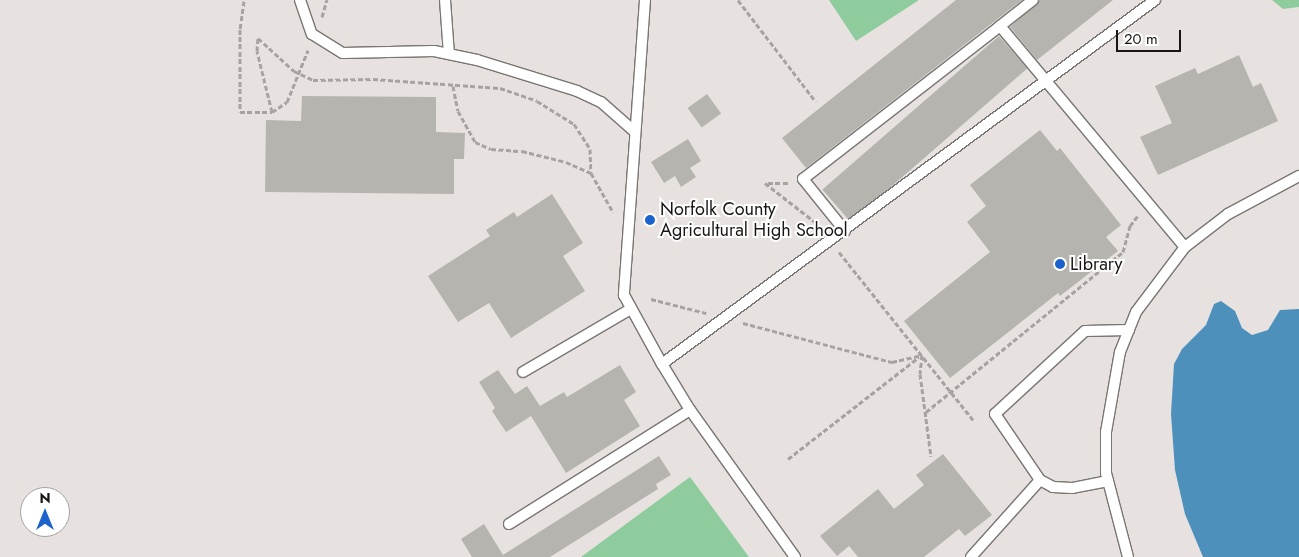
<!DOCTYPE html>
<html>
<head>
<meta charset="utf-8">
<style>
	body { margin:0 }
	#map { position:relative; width:1299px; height:557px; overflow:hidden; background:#e7e2df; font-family:Jost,sans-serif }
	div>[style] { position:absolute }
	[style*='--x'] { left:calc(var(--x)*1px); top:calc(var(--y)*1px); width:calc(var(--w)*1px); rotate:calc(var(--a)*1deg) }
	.green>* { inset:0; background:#8ecc9d }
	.water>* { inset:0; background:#4d90bc }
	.building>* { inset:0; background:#b6b4af; transform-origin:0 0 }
	.path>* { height:3px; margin-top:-1.5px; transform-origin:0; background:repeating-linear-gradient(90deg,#a7a3a1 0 5px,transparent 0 7.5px) }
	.roads { filter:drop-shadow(1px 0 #797572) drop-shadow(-1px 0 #797572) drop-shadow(0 1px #797572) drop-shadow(0 -1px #797572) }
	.lane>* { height:10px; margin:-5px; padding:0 5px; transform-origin:5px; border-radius:5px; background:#fff }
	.dots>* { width:14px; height:14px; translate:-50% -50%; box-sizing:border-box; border:2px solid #fff; border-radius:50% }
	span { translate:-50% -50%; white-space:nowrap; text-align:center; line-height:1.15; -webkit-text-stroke:4px #fff; paint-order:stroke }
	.poi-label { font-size:18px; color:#181615 }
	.left { translate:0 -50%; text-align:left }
	.north { position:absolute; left:20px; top:487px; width:50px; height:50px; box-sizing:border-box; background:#fff; border:1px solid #a3a2a1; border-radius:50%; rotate:0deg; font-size:14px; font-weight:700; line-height:20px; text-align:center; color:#181615 }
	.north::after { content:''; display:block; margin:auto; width:18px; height:22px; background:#1b62cd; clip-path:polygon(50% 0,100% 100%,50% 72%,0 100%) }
	.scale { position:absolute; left:1116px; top:30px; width:65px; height:22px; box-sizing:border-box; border:2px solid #181615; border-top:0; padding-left:6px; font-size:15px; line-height:18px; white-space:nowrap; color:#181615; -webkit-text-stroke:4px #fff; paint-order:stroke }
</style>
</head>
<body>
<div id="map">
	<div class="green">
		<i style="clip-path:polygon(829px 0,919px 0,856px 41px)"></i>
		<i style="clip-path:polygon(1272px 0,1299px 0,1299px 7px,1283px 9px)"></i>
		<i style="clip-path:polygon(690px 477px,749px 557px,581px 557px)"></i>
	</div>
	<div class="water">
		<i style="clip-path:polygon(1221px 301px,1235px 311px,1242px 328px,1252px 335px,1268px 330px,1280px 310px,1299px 309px,1299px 557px,1203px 557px,1185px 514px,1175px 470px,1171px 414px,1174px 364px,1182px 349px,1206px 325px,1214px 304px)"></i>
	</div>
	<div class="building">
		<i style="clip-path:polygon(956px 0,1022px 0,806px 168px,782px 138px)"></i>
		<i style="clip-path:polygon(1040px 0,1113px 0,1037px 60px,1010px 27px)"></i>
		<i style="left:999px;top:36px;width:43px;height:234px;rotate:49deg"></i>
		<i style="clip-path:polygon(1239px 55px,1253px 87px,1261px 83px,1278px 121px,1158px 175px,1140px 137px,1172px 123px,1155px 86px,1195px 68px,1198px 74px)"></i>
		<i style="left:707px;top:94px;width:24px;height:24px;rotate:54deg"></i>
		<i style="clip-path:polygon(302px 96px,436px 97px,436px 132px,465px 133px,464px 159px,454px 159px,454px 194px,265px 192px,266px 120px,301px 121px)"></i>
		<i style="clip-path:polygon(1040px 130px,1057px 151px,1060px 148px,1121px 225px,1106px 237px,1118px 251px,1060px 296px,1058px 293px,950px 378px,904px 321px,990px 252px,967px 222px,986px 206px,970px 185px)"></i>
		<i style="clip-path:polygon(688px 139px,701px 161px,690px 168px,696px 177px,681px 187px,675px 176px,664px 183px,651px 162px)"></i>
		<i style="clip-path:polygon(552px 194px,583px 243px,563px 256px,585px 291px,511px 338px,489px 303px,458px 322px,428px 276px,490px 236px,486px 230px,514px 212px,517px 217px)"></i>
		<i style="clip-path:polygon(620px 365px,636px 392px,624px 400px,640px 426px,566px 473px,531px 416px,506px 432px,492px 411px,495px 408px,479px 382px,498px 370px,515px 394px,527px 386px,540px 406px,564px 392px,567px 397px)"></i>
		<i style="clip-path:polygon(943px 454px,992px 515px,965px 536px,959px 529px,924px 557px,858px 557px,849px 546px,837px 556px,820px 536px,878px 489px,894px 509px,924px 485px,916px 475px)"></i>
		<i style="clip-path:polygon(659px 456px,671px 475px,656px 484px,658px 489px,550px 557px,472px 557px,461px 539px,484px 524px,503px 555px)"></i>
	</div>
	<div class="path">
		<i style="--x:738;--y:0;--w:128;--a:52.6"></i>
		<i style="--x:244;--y:1;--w:28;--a:98"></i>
		<i style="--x:240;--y:29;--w:83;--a:90"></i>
		<i style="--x:240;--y:112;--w:32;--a:0"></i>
		<i style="--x:272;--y:112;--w:63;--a:-103.8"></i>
		<i style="--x:257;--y:51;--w:13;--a:-86"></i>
		<i style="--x:258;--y:38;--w:49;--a:42.5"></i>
		<i style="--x:294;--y:71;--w:21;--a:25"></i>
		<i style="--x:313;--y:80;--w:60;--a:-1"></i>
		<i style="--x:373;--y:79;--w:127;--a:4.1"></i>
		<i style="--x:500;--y:88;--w:39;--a:19"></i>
		<i style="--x:537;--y:101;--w:44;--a:31.9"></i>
		<i style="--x:574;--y:124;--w:30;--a:57"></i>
		<i style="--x:590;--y:149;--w:24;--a:88"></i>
		<i style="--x:322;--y:17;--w:18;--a:-74"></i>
		<i style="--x:453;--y:86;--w:25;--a:79"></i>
		<i style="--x:458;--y:111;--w:35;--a:61"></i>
		<i style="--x:475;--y:142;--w:17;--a:24"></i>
		<i style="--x:491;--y:149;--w:31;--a:4"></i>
		<i style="--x:522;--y:151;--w:45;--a:14"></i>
		<i style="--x:566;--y:162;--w:27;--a:24"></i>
		<i style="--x:591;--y:173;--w:45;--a:60.6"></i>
		<i style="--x:272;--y:112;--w:18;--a:-34"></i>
		<i style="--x:287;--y:102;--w:56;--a:-68"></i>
		<i style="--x:788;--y:183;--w:23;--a:180"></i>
		<i style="--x:765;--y:183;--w:63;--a:38"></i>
		<i style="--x:839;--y:252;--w:215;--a:51.4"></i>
		<i style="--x:651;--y:299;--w:57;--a:14.3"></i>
		<i style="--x:743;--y:323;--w:154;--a:14.7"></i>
		<i style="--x:892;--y:362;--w:31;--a:-13"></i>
		<i style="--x:922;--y:355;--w:19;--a:96"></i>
		<i style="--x:920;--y:374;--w:83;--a:82.4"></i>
		<i style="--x:926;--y:412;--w:254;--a:-39.1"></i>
		<i style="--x:1123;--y:252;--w:27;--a:-75"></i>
		<i style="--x:1130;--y:226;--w:15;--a:-53"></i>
		<i style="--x:788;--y:459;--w:166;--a:-37.9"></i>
	</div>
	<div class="roads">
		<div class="lane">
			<i style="--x:300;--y:0;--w:36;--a:71"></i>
			<i style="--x:312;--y:34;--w:36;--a:32"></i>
			<i style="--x:343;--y:53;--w:91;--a:-1.3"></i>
			<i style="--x:434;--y:51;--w:44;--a:11.8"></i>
			<i style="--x:477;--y:60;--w:105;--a:17.2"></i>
			<i style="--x:577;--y:91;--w:26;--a:25"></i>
			<i style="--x:601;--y:102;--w:45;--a:41.4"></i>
			<i style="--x:445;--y:0;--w:54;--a:85.8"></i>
			<i style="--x:645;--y:0;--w:296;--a:94.1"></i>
			<i style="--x:624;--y:295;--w:79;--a:61.2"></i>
			<i style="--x:1000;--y:26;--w:42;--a:-38.2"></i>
			<i style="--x:845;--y:231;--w:67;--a:-128.9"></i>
			<i style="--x:803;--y:179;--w:249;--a:-37.8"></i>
			<i style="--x:1000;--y:26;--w:288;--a:50.1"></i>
			<i style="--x:523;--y:372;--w:125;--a:-30.3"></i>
			<i style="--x:1108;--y:481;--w:37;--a:169"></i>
			<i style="--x:1072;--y:488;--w:19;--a:-177"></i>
			<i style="--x:1053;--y:487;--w:15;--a:-152"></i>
			<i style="--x:1040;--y:480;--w:80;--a:-124.3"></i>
			<i style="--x:995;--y:414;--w:122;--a:-42.7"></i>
			<i style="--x:1085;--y:331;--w:44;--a:-1.3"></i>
			<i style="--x:509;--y:524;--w:214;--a:-32.2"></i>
			<i style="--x:795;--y:557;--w:181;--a:-125.5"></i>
			<i style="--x:690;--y:410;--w:54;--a:-121.3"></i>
			<i style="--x:662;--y:364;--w:613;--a:-36.44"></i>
			<i style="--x:971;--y:557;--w:103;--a:-48.1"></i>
			<i style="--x:1128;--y:557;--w:87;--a:-104.7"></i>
			<i style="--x:1106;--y:473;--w:41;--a:-90"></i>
			<i style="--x:1106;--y:432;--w:81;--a:-80.1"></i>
			<i style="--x:1120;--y:352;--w:43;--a:-68.2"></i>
			<i style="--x:1136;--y:312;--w:81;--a:-53"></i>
			<i style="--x:1185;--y:247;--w:54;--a:-37.5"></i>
			<i style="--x:1228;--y:214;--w:81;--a:-28.2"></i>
		</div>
	</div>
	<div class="dots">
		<i style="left:650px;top:220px;background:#1b62cd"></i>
		<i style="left:1060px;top:264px;background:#1b62cd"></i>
	</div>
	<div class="poi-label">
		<span class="left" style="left:660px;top:220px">Norfolk County<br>Agricultural High School</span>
		<span class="left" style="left:1070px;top:264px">Library</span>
	</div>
	<div class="north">N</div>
	<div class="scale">20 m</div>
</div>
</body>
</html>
